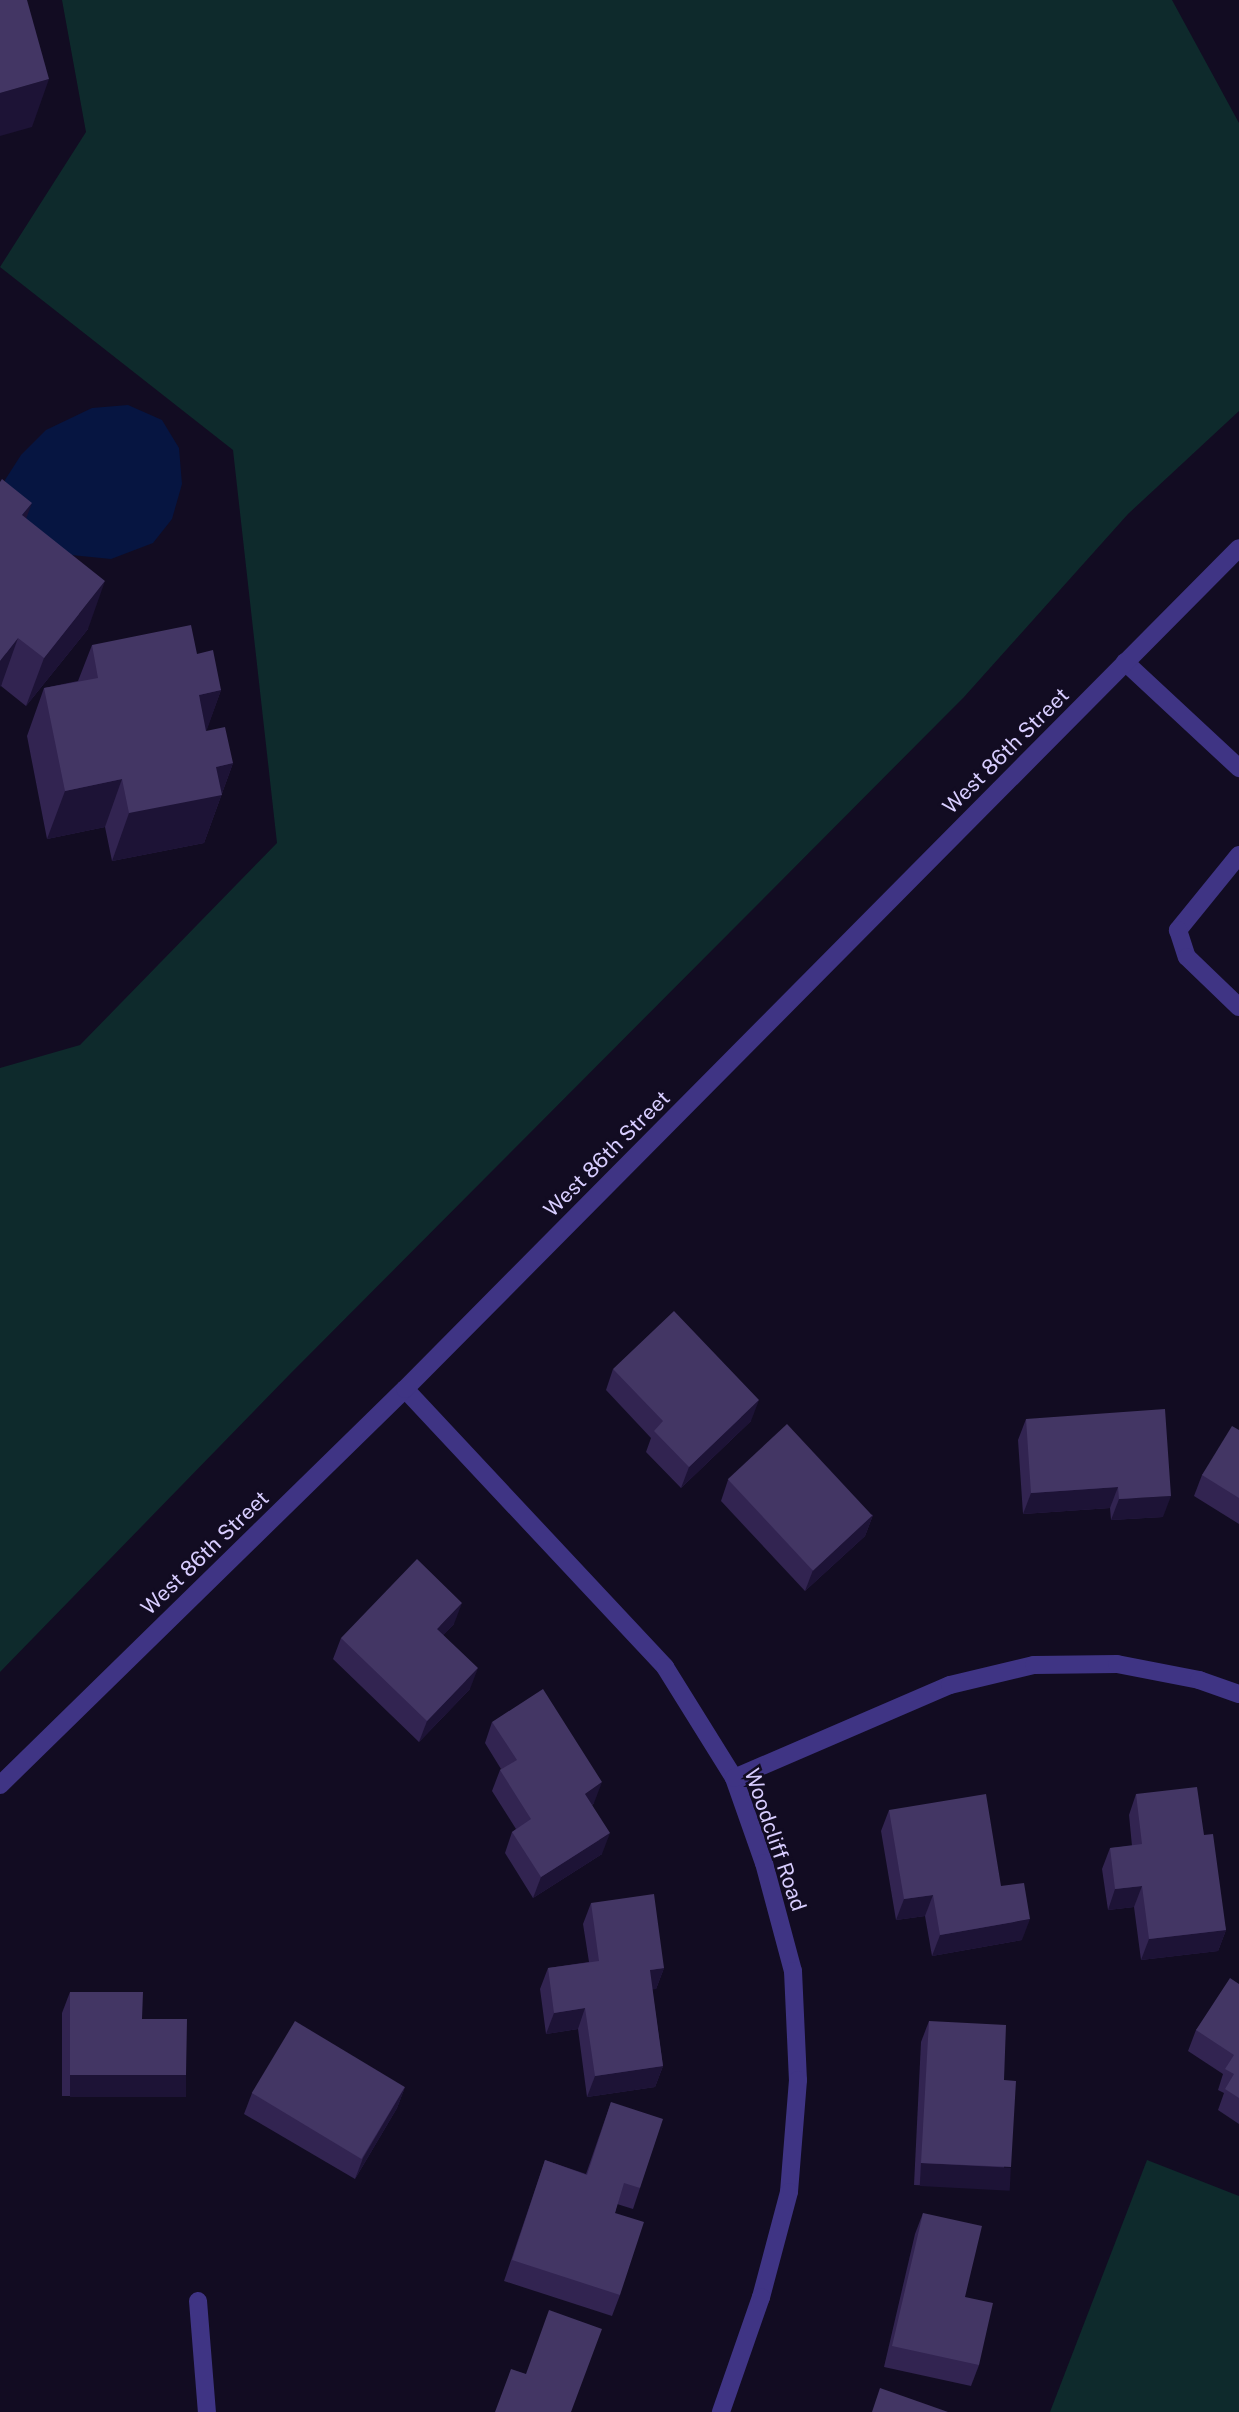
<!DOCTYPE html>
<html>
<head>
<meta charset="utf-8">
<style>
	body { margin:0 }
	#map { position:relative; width:1239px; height:2412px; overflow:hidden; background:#120c22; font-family:"Public Sans",sans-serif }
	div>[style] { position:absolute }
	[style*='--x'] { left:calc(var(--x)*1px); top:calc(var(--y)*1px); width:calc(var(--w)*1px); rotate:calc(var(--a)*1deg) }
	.green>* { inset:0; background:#0e2a2c }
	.water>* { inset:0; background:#061541 }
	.minor>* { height:18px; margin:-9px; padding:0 9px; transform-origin:9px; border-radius:9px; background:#3f3484 }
	.wall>* { inset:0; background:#322451 }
	.shaded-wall>* { inset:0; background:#1d1336; transform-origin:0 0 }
	.building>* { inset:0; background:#433664; transform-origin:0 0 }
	span { translate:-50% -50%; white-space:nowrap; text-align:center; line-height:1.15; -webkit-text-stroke:5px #120c22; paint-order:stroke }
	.street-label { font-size:21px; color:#d8cdff }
</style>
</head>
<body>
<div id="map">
	<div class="green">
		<i style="clip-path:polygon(62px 0,1172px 0,1239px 123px,1239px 411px,1128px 514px,964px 697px,291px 1373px,0 1672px,0 1068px,80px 1045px,277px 843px,233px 450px,0 267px,86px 132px)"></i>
		<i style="clip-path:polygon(1147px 2160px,1239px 2196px,1239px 2412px,1050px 2412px)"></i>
	</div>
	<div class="water">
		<i style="clip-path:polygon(128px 405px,162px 420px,179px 448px,182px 484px,172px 519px,153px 543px,111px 559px,71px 555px,18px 521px,7px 502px,5px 480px,21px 455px,46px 430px,92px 408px)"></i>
	</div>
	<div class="minor">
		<i style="--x:1125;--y:662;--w:156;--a:42.9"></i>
		<i style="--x:1239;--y:855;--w:97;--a:129.1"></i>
		<i style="--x:1178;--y:930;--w:28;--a:72"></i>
		<i style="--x:1187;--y:957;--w:72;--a:43.9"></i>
		<i style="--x:405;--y:1389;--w:381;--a:46.9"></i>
		<i style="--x:665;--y:1667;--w:131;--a:58.1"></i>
		<i style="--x:734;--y:1778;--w:90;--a:70.6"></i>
		<i style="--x:764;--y:1863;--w:112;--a:75"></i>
		<i style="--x:793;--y:1971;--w:109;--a:87.4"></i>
		<i style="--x:798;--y:2080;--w:112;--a:94.6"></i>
		<i style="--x:789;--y:2192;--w:109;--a:104.9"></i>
		<i style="--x:761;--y:2297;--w:122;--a:109.2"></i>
		<i style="--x:734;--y:1778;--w:235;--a:-23.3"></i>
		<i style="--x:950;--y:1685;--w:86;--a:-13.4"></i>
		<i style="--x:1034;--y:1665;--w:83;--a:-0.7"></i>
		<i style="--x:1117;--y:1664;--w:84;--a:11"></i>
		<i style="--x:1199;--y:1680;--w:42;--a:19.3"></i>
		<i style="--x:0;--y:1785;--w:566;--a:-44.36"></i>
		<i style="--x:405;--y:1389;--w:1184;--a:-45.24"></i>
		<i style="--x:198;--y:2301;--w:111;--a:85.4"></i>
	</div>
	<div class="wall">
		<i style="clip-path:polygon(26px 519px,88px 629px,26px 706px,1px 686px)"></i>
		<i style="clip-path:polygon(92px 645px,197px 654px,221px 690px,206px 731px,233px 763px,204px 843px,112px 861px,105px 827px,47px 839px,27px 736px,44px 688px,78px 681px)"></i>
		<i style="clip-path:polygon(613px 1369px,751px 1421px,681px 1488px,646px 1452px,651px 1438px,606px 1390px)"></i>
		<i style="clip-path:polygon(1026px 1419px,1163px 1517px,1111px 1520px,1110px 1508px,1023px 1514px,1018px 1440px)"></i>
		<i style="clip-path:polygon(1239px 1430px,1239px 1524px,1194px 1496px,1202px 1475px)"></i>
		<i style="clip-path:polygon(728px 1480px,873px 1515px,865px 1536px,805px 1591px,721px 1501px)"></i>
		<i style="clip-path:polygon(454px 1624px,443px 1635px,470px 1689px,419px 1742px,333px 1659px,341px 1638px)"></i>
		<i style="clip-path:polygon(492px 1722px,594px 1803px,592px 1805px,602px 1854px,533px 1898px,505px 1853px,512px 1832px,516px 1829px,492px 1791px,500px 1770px,501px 1769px,485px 1743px)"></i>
		<i style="clip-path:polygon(1136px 1794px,1204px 1835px,1226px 1930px,1218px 1951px,1141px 1960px,1134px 1907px,1108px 1910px,1102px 1869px,1110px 1848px,1132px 1846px,1129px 1815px)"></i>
		<i style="clip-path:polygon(889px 1810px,1001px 1886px,1022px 1940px,932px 1956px,925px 1916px,896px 1920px,881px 1831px)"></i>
		<i style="clip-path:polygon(591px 1903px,664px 1968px,656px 1989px,652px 1989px,663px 2066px,655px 2087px,587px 2097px,578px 2029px,546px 2034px,540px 1989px,548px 1968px,589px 1962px,583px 1924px)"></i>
		<i style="clip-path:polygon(1239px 1984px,1239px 2124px,1218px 2110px,1224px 2093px,1218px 2090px,1223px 2074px,1188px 2051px,1196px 2030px)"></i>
		<i style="clip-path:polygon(70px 1992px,142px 2019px,179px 2096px,62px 2096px,62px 2013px)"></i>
		<i style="clip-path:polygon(929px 2021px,1004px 2080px,1004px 2189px,914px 2185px,921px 2042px)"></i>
		<i style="clip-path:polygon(405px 2087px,397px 2108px,355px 2179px,244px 2114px,252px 2093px)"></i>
		<i style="clip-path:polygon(611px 2102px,640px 2188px,633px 2209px,617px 2204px,615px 2213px,620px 2295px,612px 2316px,504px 2281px,545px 2160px,586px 2174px)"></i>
		<i style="clip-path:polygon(923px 2213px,965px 2297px,979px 2365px,971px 2386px,884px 2367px,915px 2234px)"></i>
	</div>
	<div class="shaded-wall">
		<i style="clip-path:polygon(49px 79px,32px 127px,0 136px,0 93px)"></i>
		<i style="clip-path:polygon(32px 503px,14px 551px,22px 515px)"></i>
		<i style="clip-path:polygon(105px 581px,88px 629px,26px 706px,44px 658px)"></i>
		<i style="clip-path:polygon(18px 638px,1px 686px,0 687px,0 661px)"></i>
		<i style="clip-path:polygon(221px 690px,204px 738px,199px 695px)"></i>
		<i style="clip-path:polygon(233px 763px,204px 843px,112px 861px,129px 813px,216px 767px)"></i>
		<i style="clip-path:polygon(122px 779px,105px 827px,47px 839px,65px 791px)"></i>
		<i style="clip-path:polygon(759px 1400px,751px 1421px,681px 1488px,689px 1467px)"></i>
		<i style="clip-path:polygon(1118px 1487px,1110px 1508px,1023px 1514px,1031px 1493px)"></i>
		<i style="clip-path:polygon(1171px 1496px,1163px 1517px,1111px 1520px,1119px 1499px)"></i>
		<i style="clip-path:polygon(873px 1515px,865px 1536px,805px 1591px,813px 1570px)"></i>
		<i style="clip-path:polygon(462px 1603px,454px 1624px,429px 1650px,437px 1629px)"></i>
		<i style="clip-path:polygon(478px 1668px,470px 1689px,419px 1742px,427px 1721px)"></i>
		<i style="clip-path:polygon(602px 1782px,594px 1803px,577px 1815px,585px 1794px)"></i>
		<i style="clip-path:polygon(610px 1833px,602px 1854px,533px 1898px,541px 1877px)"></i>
		<i style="clip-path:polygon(1142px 1886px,1134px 1907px,1108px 1910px,1115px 1889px)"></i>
		<i style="clip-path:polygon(933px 1895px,925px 1916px,896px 1920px,904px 1899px)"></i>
		<i style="clip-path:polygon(1030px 1919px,1022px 1940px,932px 1956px,940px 1935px)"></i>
		<i style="clip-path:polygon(1226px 1930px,1218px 1951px,1141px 1960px,1149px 1939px)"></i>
		<i style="clip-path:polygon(664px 1968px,656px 1989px,642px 1991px,650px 1970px)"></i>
		<i style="clip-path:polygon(585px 2008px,578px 2029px,546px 2034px,554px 2013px)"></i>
		<i style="clip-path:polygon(663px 2066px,655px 2087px,587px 2097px,595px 2076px)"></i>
		<i style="left:70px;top:2075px;width:116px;height:22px"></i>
		<i style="clip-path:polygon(405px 2087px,397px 2108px,355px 2179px,363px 2158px)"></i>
		<i style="left:921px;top:2163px;width:90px;height:23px;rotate:3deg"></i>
	</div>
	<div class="building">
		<i style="clip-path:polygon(0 0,27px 0,49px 79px,0 93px)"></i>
		<i style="clip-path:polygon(2px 479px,32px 503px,22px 515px,105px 581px,44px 658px,18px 638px,0 661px,0 482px)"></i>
		<i style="clip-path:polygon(191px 625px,197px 654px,213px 650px,221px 690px,199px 695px,206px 731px,225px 727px,233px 763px,216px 767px,222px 795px,129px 813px,122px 779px,65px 791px,44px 688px,98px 678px,92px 645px)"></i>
		<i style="clip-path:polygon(674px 1311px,759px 1400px,689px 1467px,654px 1431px,663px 1421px,613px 1369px)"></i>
		<i style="clip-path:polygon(1165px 1409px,1171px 1496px,1119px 1499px,1118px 1487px,1031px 1493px,1026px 1419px)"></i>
		<i style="left:787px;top:1424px;width:125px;height:81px;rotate:47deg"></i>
		<i style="clip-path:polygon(1232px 1426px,1239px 1430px,1239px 1498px,1202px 1475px)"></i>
		<i style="clip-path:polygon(417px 1559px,462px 1603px,437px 1629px,478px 1668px,427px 1721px,341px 1638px)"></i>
		<i style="clip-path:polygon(543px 1689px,602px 1782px,585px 1794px,610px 1833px,541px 1877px,512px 1832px,531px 1819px,500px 1770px,517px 1760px,492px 1722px)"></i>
		<i style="clip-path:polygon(1197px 1787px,1204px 1835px,1213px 1834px,1226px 1930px,1149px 1939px,1142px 1886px,1115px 1889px,1110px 1848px,1142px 1844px,1136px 1794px)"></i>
		<i style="clip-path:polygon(986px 1794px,1001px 1886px,1024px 1883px,1030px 1919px,940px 1935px,933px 1895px,904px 1899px,889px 1810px)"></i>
		<i style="clip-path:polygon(654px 1894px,664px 1968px,650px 1970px,663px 2066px,595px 2076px,585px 2008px,554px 2013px,548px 1968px,599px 1961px,591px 1903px)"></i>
		<i style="clip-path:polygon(1230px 1978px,1239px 1984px,1239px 2098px,1225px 2089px,1234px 2074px,1225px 2069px,1234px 2055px,1196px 2030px)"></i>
		<i style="clip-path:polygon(70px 1992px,143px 1992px,142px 2019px,187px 2019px,186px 2075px,70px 2075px)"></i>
		<i style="left:295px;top:2021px;width:128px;height:84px;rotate:31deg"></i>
		<i style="clip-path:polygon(929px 2021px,1006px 2025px,1004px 2080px,1016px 2081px,1011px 2167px,921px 2163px)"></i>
		<i style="clip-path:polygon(611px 2102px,663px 2119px,640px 2188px,624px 2183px,615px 2213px,644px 2222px,620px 2295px,512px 2260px,545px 2160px,587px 2175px)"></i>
		<i style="clip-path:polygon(923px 2213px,982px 2226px,965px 2297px,993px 2303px,979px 2365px,892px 2346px)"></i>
		<i style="clip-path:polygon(549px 2310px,602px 2329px,571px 2412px,495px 2412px,511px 2369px,526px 2374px)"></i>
		<i style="clip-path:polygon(880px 2388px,948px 2412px,872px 2412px)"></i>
	</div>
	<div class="street-label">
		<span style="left:1006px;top:751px;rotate:-45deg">West 86th Street</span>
		<span style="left:607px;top:1154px;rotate:-45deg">West 86th Street</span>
		<span style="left:205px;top:1553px;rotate:-44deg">West 86th Street</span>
		<span style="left:775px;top:1840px;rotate:71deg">Woodcliff Road</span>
	</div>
</div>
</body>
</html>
